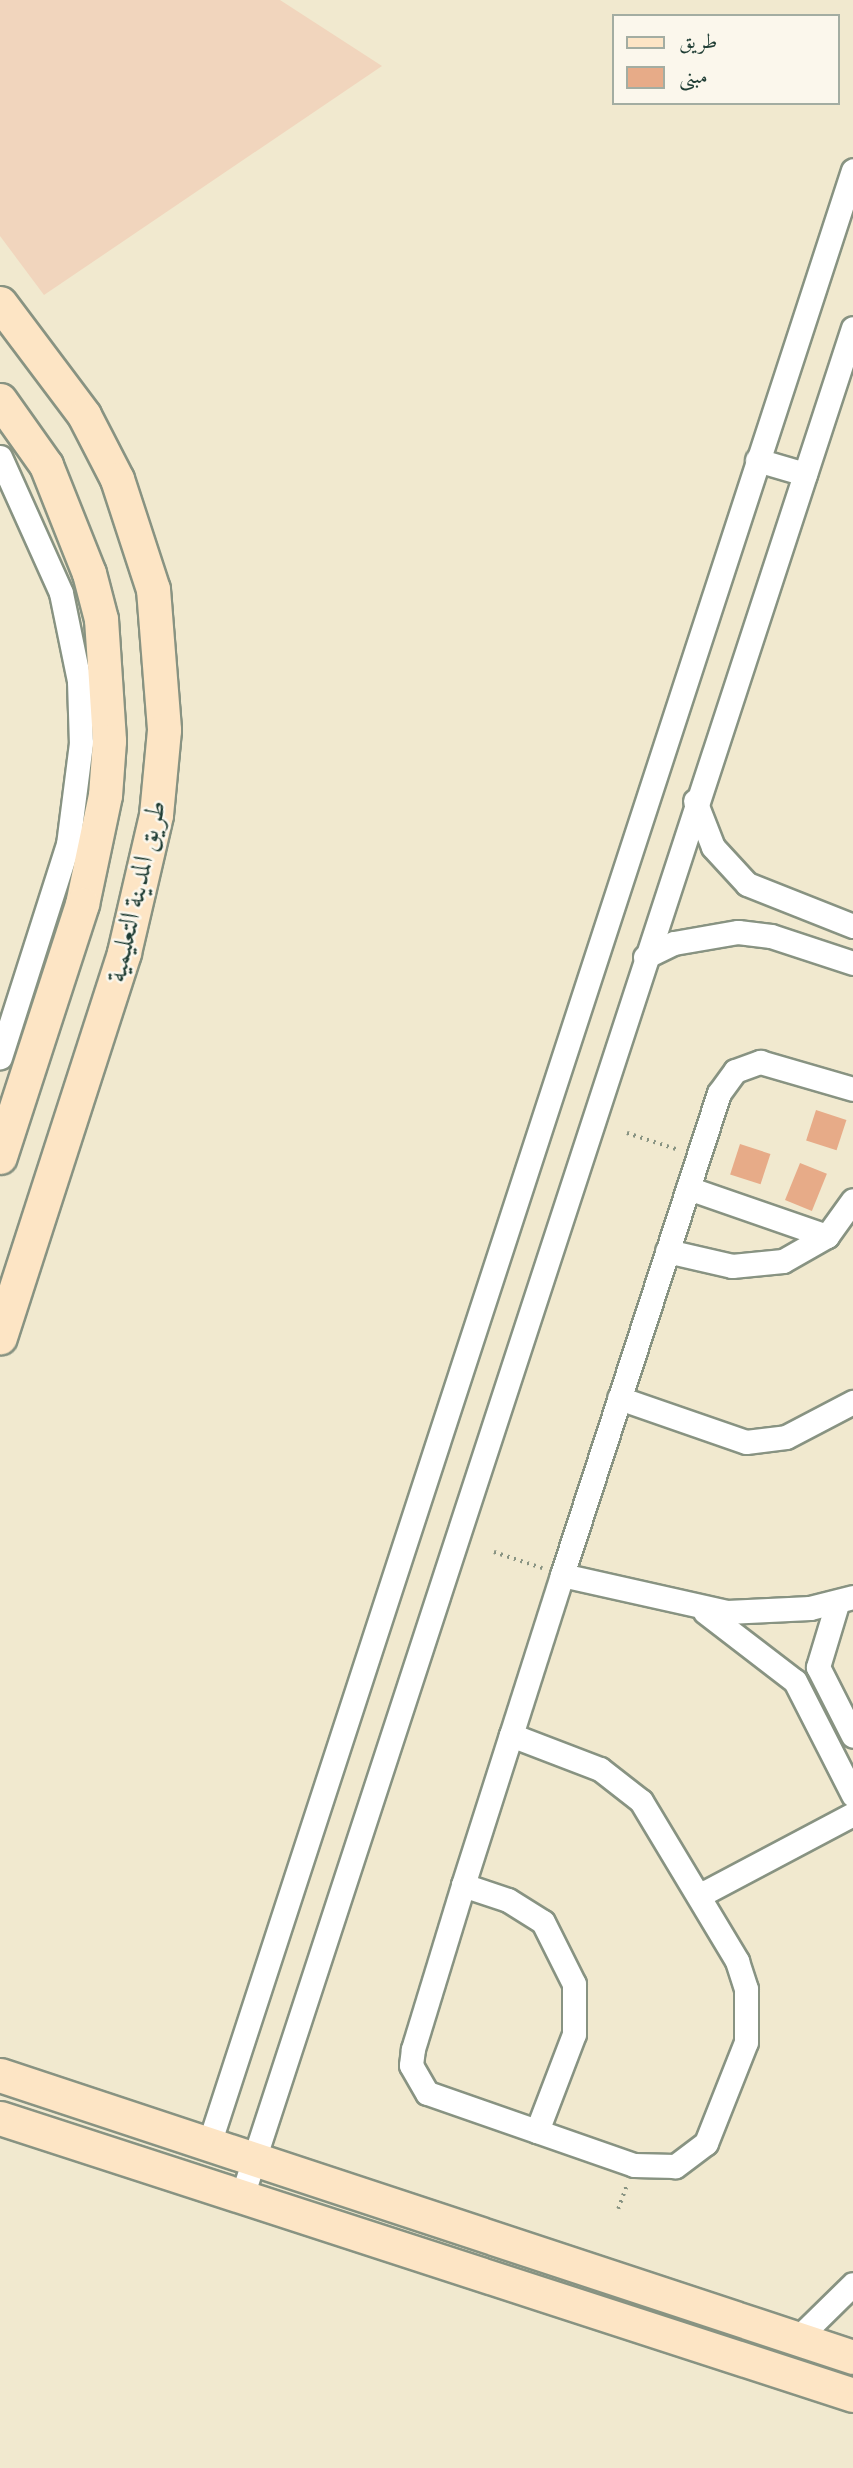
<!DOCTYPE html>
<html>
<head>
<meta charset="utf-8">
<style>
	body { margin:0 }
	#map { position:relative; width:853px; height:2468px; overflow:hidden; background:#f1e9cf; font-family:"EB Garamond",Amiri,serif }
	div>[style] { position:absolute }
	[style*='--x'] { left:calc(var(--x)*1px); top:calc(var(--y)*1px); width:calc(var(--w)*1px); rotate:calc(var(--a)*1deg) }
	.built>* { inset:0; background:#f1d5bd }
	.building>* { inset:0; background:#e7ab88; transform-origin:0 0 }
	.path>* { height:3.5px; margin-top:-1.75px; transform-origin:0; background:repeating-linear-gradient(90deg,#889382 0 2px,transparent 0 7px) }
	.roads { filter:drop-shadow(2px 0 #889382) drop-shadow(-2px 0 #889382) drop-shadow(0 2px #889382) drop-shadow(0 -2px #889382) }
	.street>* { height:23px; margin:-11.5px; padding:0 11.5px; transform-origin:11.5px; border-radius:11.5px; background:#fff }
	.secondary>* { height:33px; margin:-16.5px; padding:0 16.5px; transform-origin:16.5px; border-radius:16.5px; background:#fde5c5 }
	span { translate:-50% -50%; white-space:nowrap; text-align:center; line-height:1.15; -webkit-text-stroke:5px #fbf7ec; paint-order:stroke }
	.street-label { font-size:28px; color:#1f3d34 }
	.legend { position:absolute; left:612px; top:14px; width:228px; height:91px; box-sizing:border-box; background:#fbf7ec; border:2px solid #a3ada2; margin:0; padding:9px 12px; list-style:none; font-size:21px; color:#1f3d34 }
	.legend li { display:flex; align-items:center; gap:14px; height:35px }
	.legend b { width:35px; border:2px solid #a3ada2 }
</style>
</head>
<body>
<div id="map">
	<div class="built">
		<i style="clip-path:polygon(0 0,280px 0,382px 66px,44px 295px,0 236px)"></i>
	</div>
	<div class="building">
		<i style="left:816px;top:1110px;width:32px;height:32px;rotate:18deg"></i>
		<i style="left:740px;top:1144px;width:32px;height:32px;rotate:18deg"></i>
		<i style="left:800px;top:1163px;width:29px;height:40px;rotate:22deg"></i>
	</div>
	<div class="path">
		<i style="--x:627;--y:1133;--w:55;--a:18.1"></i>
		<i style="--x:494;--y:1552;--w:51;--a:18.4"></i>
		<i style="--x:618;--y:2209;--w:27;--a:-70"></i>
	</div>
	<div class="roads">
		<div class="street">
			<i style="--x:0;--y:457;--w:149;--a:65.8"></i>
			<i style="--x:61;--y:593;--w:90;--a:78.4"></i>
			<i style="--x:79;--y:681;--w:62;--a:88.2"></i>
			<i style="--x:81;--y:743;--w:102;--a:97.3"></i>
			<i style="--x:68;--y:844;--w:224;--a:107.7"></i>
			<i style="--x:757;--y:460;--w:50;--a:16.3"></i>
			<i style="--x:695;--y:801;--w:49;--a:68.6"></i>
			<i style="--x:713;--y:847;--w:50;--a:47.4"></i>
			<i style="--x:747;--y:884;--w:114;--a:21.6"></i>
			<i style="--x:645;--y:957;--w:32;--a:-26"></i>
			<i style="--x:674;--y:943;--w:65;--a:-9.8"></i>
			<i style="--x:738;--y:932;--w:33;--a:7"></i>
			<i style="--x:771;--y:936;--w:86;--a:18.2"></i>
			<i style="--x:688;--y:1188;--w:147;--a:19.1"></i>
			<i style="--x:667;--y:1251;--w:67;--a:13"></i>
			<i style="--x:732;--y:1266;--w:51;--a:-5.6"></i>
			<i style="--x:783;--y:1261;--w:51;--a:-29.6"></i>
			<i style="--x:827;--y:1236;--w:44;--a:-54.2"></i>
			<i style="--x:619;--y:1398;--w:134;--a:19.1"></i>
			<i style="--x:746;--y:1442;--w:40;--a:-7.1"></i>
			<i style="--x:786;--y:1437;--w:76;--a:-27.6"></i>
			<i style="--x:562;--y:1575;--w:169;--a:12.6"></i>
			<i style="--x:727;--y:1612;--w:83;--a:-2.8"></i>
			<i style="--x:810;--y:1608;--w:44;--a:-14.3"></i>
			<i style="--x:837;--y:1604;--w:66;--a:106.8"></i>
			<i style="--x:818;--y:1667;--w:77;--a:63.1"></i>
			<i style="--x:705;--y:1612;--w:113;--a:37.5"></i>
			<i style="--x:795;--y:1681;--w:128;--a:63"></i>
			<i style="--x:511;--y:1735;--w:95;--a:20.9"></i>
			<i style="--x:600;--y:1769;--w:52;--a:38"></i>
			<i style="--x:641;--y:1801;--w:187;--a:59"></i>
			<i style="--x:737;--y:1961;--w:29;--a:72"></i>
			<i style="--x:746;--y:1989;--w:53;--a:90"></i>
			<i style="--x:746;--y:2042;--w:109;--a:111.6"></i>
			<i style="--x:706;--y:2143;--w:39;--a:143"></i>
			<i style="--x:675;--y:2166;--w:41;--a:-178.6"></i>
			<i style="--x:634;--y:2165;--w:219;--a:-160.8"></i>
			<i style="--x:427;--y:2093;--w:32;--a:-120"></i>
			<i style="--x:411;--y:2065;--w:16;--a:-83"></i>
			<i style="--x:413;--y:2049;--w:171;--a:-73"></i>
			<i style="--x:463;--y:1885;--w:157;--a:-72.3"></i>
			<i style="--x:511;--y:1735;--w:168;--a:-72.3"></i>
			<i style="--x:562;--y:1575;--w:507;--a:-71.96"></i>
			<i style="--x:719;--y:1093;--w:27;--a:-54"></i>
			<i style="--x:735;--y:1071;--w:27;--a:-20"></i>
			<i style="--x:760;--y:1062;--w:97;--a:16.2"></i>
			<i style="--x:463;--y:1885;--w:47;--a:18.4"></i>
			<i style="--x:508;--y:1900;--w:41;--a:32.2"></i>
			<i style="--x:543;--y:1922;--w:69;--a:63.4"></i>
			<i style="--x:574;--y:1984;--w:50;--a:90"></i>
			<i style="--x:574;--y:2034;--w:104;--a:110.9"></i>
			<i style="--x:700;--y:1895;--w:173;--a:-27.9"></i>
			<i style="--x:209;--y:2144;--w:2076;--a:-71.93"></i>
			<i style="--x:242;--y:2196;--w:1965;--a:-71.89"></i>
			<i style="--x:797;--y:2339;--w:78;--a:-44.5"></i>
		</div>
		<div class="secondary">
			<i style="--x:0;--y:303;--w:140;--a:53.1"></i>
			<i style="--x:84;--y:415;--w:72;--a:62.7"></i>
			<i style="--x:117;--y:479;--w:116;--a:71.9"></i>
			<i style="--x:153;--y:589;--w:141;--a:85.5"></i>
			<i style="--x:164;--y:730;--w:85;--a:95.4"></i>
			<i style="--x:156;--y:815;--w:142;--a:103.1"></i>
			<i style="--x:124;--y:953;--w:404;--a:107.9"></i>
			<i style="--x:0;--y:400;--w:80;--a:54.7"></i>
			<i style="--x:46;--y:465;--w:116;--a:68.3"></i>
			<i style="--x:89;--y:573;--w:48;--a:75.4"></i>
			<i style="--x:101;--y:619;--w:122;--a:86.2"></i>
			<i style="--x:109;--y:741;--w:54;--a:94.2"></i>
			<i style="--x:105;--y:795;--w:111;--a:101.9"></i>
			<i style="--x:82;--y:904;--w:266;--a:108"></i>
			<i style="--x:0;--y:2075;--w:898;--a:18.29"></i>
			<i style="--x:0;--y:2118;--w:897;--a:17.99"></i>
		</div>
	</div>
	<div class="street-label">
		<span style="left:135px;top:891px;rotate:-77deg">طريق المدينة التعليمية</span>
	</div>
	<ul class="legend">
	<li><b style="height:9px;background:#fde5c5"></b>طريق</li>
	<li><b style="height:19px;background:#e7ab88"></b>مبنى</li>
	</ul>
</div>
</body>
</html>
